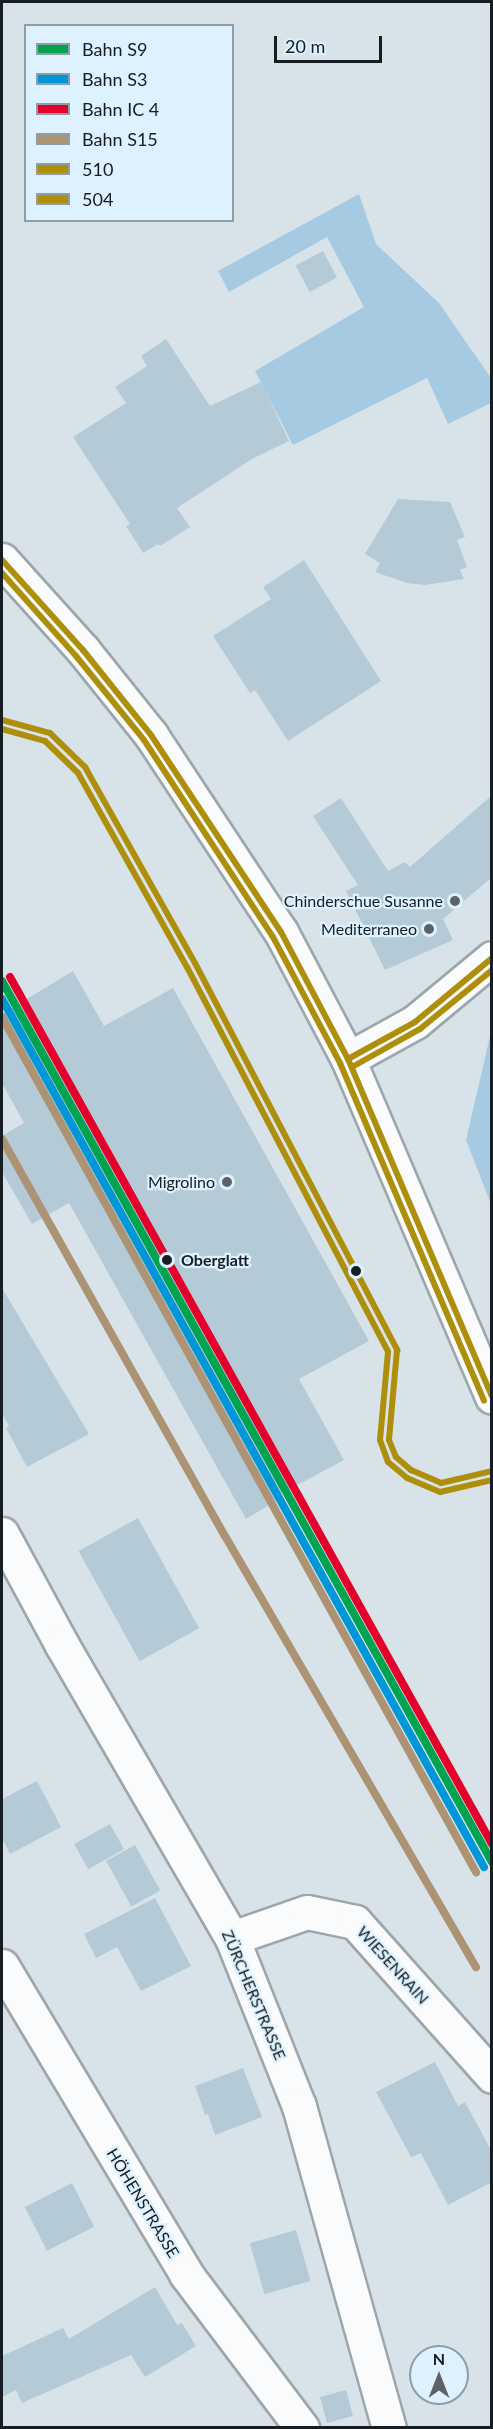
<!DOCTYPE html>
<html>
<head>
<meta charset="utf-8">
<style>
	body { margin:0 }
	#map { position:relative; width:493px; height:2429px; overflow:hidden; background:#d8e3e9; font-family:Lato,sans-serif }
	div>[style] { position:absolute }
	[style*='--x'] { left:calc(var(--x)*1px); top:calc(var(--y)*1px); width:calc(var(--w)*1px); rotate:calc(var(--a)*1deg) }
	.green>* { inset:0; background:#a6cae2 }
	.building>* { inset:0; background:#b5cad7; transform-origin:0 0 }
	.roads { filter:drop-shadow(2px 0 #9ea6ab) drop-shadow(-2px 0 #9ea6ab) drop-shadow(0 2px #9ea6ab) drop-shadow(0 -2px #9ea6ab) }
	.minor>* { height:33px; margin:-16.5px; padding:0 16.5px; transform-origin:16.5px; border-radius:16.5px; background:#f9fbfc }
	.tertiary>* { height:33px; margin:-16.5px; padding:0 16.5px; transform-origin:16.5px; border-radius:16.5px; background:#f9fbfc }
	.secondary>* { height:33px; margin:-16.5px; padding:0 16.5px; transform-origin:16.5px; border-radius:16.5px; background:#f9fbfc }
	.bus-1>* { height:6px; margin:-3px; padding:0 3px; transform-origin:3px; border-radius:3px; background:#ae8f0c }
	.bus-2>* { height:6px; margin:-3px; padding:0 3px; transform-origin:3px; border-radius:3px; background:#ae8f0c }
	.rail-1>* { height:8px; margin:-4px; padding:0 4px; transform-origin:4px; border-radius:4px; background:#00a34f }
	.rail-2>* { height:8px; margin:-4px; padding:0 4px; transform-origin:4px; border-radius:4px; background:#0097d8 }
	.rail-3>* { height:8px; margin:-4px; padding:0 4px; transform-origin:4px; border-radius:4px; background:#e4002b }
	.rail-4>* { height:8px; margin:-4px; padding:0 4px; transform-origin:4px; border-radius:4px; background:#ac9373 }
	.dots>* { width:16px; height:16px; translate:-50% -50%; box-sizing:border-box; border:3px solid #ddf1fe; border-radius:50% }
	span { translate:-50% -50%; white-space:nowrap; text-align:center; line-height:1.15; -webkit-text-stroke:4.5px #ddf1fe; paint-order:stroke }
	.poi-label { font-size:16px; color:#171e23 }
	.right { translate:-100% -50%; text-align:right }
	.stop-label { font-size:16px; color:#171e23; font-weight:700 }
	.left { translate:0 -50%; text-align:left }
	.street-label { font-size:16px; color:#171e23 }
	.frame { position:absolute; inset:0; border:3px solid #171e23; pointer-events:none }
	.legend { position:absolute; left:24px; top:24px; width:210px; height:198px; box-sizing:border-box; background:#ddf1fe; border:2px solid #8e9da6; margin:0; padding:8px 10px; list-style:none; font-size:18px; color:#171e23 }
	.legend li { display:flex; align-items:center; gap:12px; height:30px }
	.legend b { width:30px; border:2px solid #8e9da6 }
	.north { position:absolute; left:409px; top:2345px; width:60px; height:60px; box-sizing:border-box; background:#ddf1fe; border:2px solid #8e9da6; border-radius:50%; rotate:0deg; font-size:16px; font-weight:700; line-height:24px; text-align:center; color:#171e23 }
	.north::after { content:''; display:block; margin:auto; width:21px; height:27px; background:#5b6368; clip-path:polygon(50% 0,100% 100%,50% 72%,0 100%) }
	.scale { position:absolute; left:274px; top:36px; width:108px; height:27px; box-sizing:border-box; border:3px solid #171e23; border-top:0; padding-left:8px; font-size:18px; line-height:21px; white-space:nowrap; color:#171e23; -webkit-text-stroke:4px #ddf1fe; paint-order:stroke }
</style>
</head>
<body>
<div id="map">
	<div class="green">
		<i style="clip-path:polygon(359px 194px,376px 244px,439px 303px,491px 378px,491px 403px,448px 424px,427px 378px,293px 445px,255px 371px,364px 307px,327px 237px,229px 292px,218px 271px)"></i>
		<i style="clip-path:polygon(491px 1032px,492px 1204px,491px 1204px,466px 1140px)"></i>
	</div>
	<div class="building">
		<i style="left:323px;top:251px;width:30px;height:31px;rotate:62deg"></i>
		<i style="clip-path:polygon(166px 339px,210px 406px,261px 382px,289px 441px,252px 459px,177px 508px,190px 527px,160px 546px,158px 544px,143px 553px,126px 526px,130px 524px,73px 437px,126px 403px,115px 387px,147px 366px,141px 356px)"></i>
		<i style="clip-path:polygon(398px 499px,450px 502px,465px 537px,457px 540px,467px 567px,460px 570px,464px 579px,425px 585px,407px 583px,375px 572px,380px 563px,365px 554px)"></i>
		<i style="clip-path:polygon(304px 560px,381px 681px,288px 741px,255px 690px,250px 693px,213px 636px,271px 599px,263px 587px)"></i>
		<i style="clip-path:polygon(492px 795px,492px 877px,443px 919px,453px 940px,385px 970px,346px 891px,358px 885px,313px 816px,341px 798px,388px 871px,405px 862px,410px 867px)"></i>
		<i style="clip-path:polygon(73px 971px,104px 1026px,173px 988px,369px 1341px,299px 1379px,344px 1460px,277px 1496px,279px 1499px,246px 1519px,69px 1203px,32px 1224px,2px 1172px,2px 1136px,24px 1123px,2px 1083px,2px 1014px)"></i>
		<i style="clip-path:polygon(2px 1288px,89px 1434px,27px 1467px,6px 1428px,9px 1426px,2px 1413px)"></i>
		<i style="left:138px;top:1518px;width:126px;height:68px;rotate:61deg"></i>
		<i style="clip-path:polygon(37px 1781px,61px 1827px,10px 1854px,2px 1838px,2px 1799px)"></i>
		<i style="left:110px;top:1824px;width:29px;height:41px;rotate:61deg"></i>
		<i style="left:135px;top:1845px;width:52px;height:33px;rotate:61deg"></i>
		<i style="clip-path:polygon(155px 1898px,191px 1966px,141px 1991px,117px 1947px,96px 1958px,84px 1934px)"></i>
		<i style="clip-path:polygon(435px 2062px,458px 2106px,465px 2102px,492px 2152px,492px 2182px,448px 2205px,421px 2153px,411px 2157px,376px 2092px)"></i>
		<i style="clip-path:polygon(243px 2068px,262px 2117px,215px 2135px,208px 2114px,205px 2115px,195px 2086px)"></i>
		<i style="left:72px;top:2183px;width:49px;height:53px;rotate:63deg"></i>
		<i style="left:296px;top:2230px;width:53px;height:48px;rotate:74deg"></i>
		<i style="clip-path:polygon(155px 2287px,177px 2325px,182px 2323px,196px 2346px,145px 2377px,131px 2355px,22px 2403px,16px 2390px,2px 2397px,2px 2356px,63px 2328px,69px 2339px)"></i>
		<i style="left:346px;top:2390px;width:27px;height:27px;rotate:75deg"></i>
	</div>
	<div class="roads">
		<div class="minor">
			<i style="--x:2;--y:1534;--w:126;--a:61.6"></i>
			<i style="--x:62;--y:1645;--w:339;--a:59.9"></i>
			<i style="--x:232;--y:1938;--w:181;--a:68.3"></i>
			<i style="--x:299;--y:2106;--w:334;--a:74.4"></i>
			<i style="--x:232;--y:1938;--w:79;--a:-19.1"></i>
			<i style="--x:307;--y:1912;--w:49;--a:11.8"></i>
			<i style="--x:355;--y:1922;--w:206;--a:48.3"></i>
			<i style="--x:2;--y:1966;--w:359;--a:59.1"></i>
			<i style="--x:186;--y:2274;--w:193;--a:53"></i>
		</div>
		<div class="tertiary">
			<i style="--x:348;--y:1059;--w:77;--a:-28.9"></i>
			<i style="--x:415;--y:1022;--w:100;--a:-39.7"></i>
		</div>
		<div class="secondary">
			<i style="--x:2;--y:560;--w:121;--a:48"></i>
			<i style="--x:83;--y:650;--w:109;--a:51.3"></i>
			<i style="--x:151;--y:735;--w:236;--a:56.6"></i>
			<i style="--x:281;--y:932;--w:144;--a:62.2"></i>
			<i style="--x:348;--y:1059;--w:367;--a:66.9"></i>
		</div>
	</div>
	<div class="bus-1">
		<i style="--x:2;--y:560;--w:121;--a:48"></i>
		<i style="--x:83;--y:650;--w:109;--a:51.3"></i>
		<i style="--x:151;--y:735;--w:236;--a:56.6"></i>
		<i style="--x:281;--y:932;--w:144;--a:62.2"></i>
		<i style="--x:348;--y:1059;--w:366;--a:66.9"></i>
		<i style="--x:2;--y:720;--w:50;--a:15.2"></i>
		<i style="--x:50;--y:733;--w:49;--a:44.2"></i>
		<i style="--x:85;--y:767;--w:225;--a:60.7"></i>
		<i style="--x:195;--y:963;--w:437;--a:62.4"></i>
		<i style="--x:397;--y:1350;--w:90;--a:95.1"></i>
		<i style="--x:389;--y:1440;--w:18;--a:68"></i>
		<i style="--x:396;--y:1457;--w:20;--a:41"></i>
		<i style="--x:411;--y:1470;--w:33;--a:23"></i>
		<i style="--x:441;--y:1483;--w:52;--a:-13.2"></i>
		<i style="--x:348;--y:1059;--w:77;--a:-28.9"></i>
		<i style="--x:415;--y:1022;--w:100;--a:-39.7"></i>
	</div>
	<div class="bus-2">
		<i style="--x:2;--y:573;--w:111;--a:48.3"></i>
		<i style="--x:76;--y:656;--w:108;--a:51"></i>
		<i style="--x:144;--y:740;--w:235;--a:56.8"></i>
		<i style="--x:273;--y:937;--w:143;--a:62"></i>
		<i style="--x:340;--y:1063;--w:367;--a:66.9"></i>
		<i style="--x:2;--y:729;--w:45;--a:15.6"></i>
		<i style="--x:45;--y:741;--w:46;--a:44.1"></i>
		<i style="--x:78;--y:773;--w:223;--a:60.7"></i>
		<i style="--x:187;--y:967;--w:434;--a:62.4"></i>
		<i style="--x:388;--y:1352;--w:88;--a:95.2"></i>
		<i style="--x:380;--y:1440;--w:23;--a:70"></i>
		<i style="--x:388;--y:1462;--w:25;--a:40"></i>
		<i style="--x:407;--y:1478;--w:36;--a:23"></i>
		<i style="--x:440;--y:1492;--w:53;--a:-13"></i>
		<i style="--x:352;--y:1067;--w:78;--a:-29.2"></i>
		<i style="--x:420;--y:1029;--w:93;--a:-39.3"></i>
	</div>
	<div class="rail-1">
		<i style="--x:2;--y:981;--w:1008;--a:60.92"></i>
	</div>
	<div class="rail-2">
		<i style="--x:2;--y:999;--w:993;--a:60.96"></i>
	</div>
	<div class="rail-3">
		<i style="--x:10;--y:977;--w:992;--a:60.93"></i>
	</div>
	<div class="rail-4">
		<i style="--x:2;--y:1017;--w:978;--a:61"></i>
		<i style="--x:2;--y:1139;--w:455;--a:60.7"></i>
		<i style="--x:225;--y:1536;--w:499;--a:59.8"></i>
	</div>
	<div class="dots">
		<i style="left:455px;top:901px;background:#5b6368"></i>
		<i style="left:429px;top:929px;background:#5b6368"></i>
		<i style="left:227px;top:1182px;background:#5b6368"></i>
		<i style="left:167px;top:1260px;background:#171e23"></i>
		<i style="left:356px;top:1271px;background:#171e23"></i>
	</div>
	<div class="poi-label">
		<span class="right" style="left:443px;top:901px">Chinderschue Susanne</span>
		<span class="right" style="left:417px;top:929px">Mediterraneo</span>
		<span class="right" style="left:215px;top:1182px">Migrolino</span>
	</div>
	<div class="stop-label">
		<span class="left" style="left:181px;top:1260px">Oberglatt</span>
	</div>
	<div class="street-label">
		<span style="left:393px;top:1965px;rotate:48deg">WIESENRAIN</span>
		<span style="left:254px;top:1995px;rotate:67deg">ZÜRCHERSTRASSE</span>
		<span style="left:143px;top:2203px;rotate:59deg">HÖHENSTRASSE</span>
	</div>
	<div class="frame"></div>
	<ul class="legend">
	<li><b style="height:8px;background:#00a34f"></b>Bahn S9</li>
	<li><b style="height:8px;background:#0097d8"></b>Bahn S3</li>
	<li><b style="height:8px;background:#e4002b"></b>Bahn IC 4</li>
	<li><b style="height:8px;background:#ac9373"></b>Bahn S15</li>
	<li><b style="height:8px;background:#ae8f0c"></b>510</li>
	<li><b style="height:8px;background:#ae8f0c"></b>504</li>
	</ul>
	<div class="north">N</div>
	<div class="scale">20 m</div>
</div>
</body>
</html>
